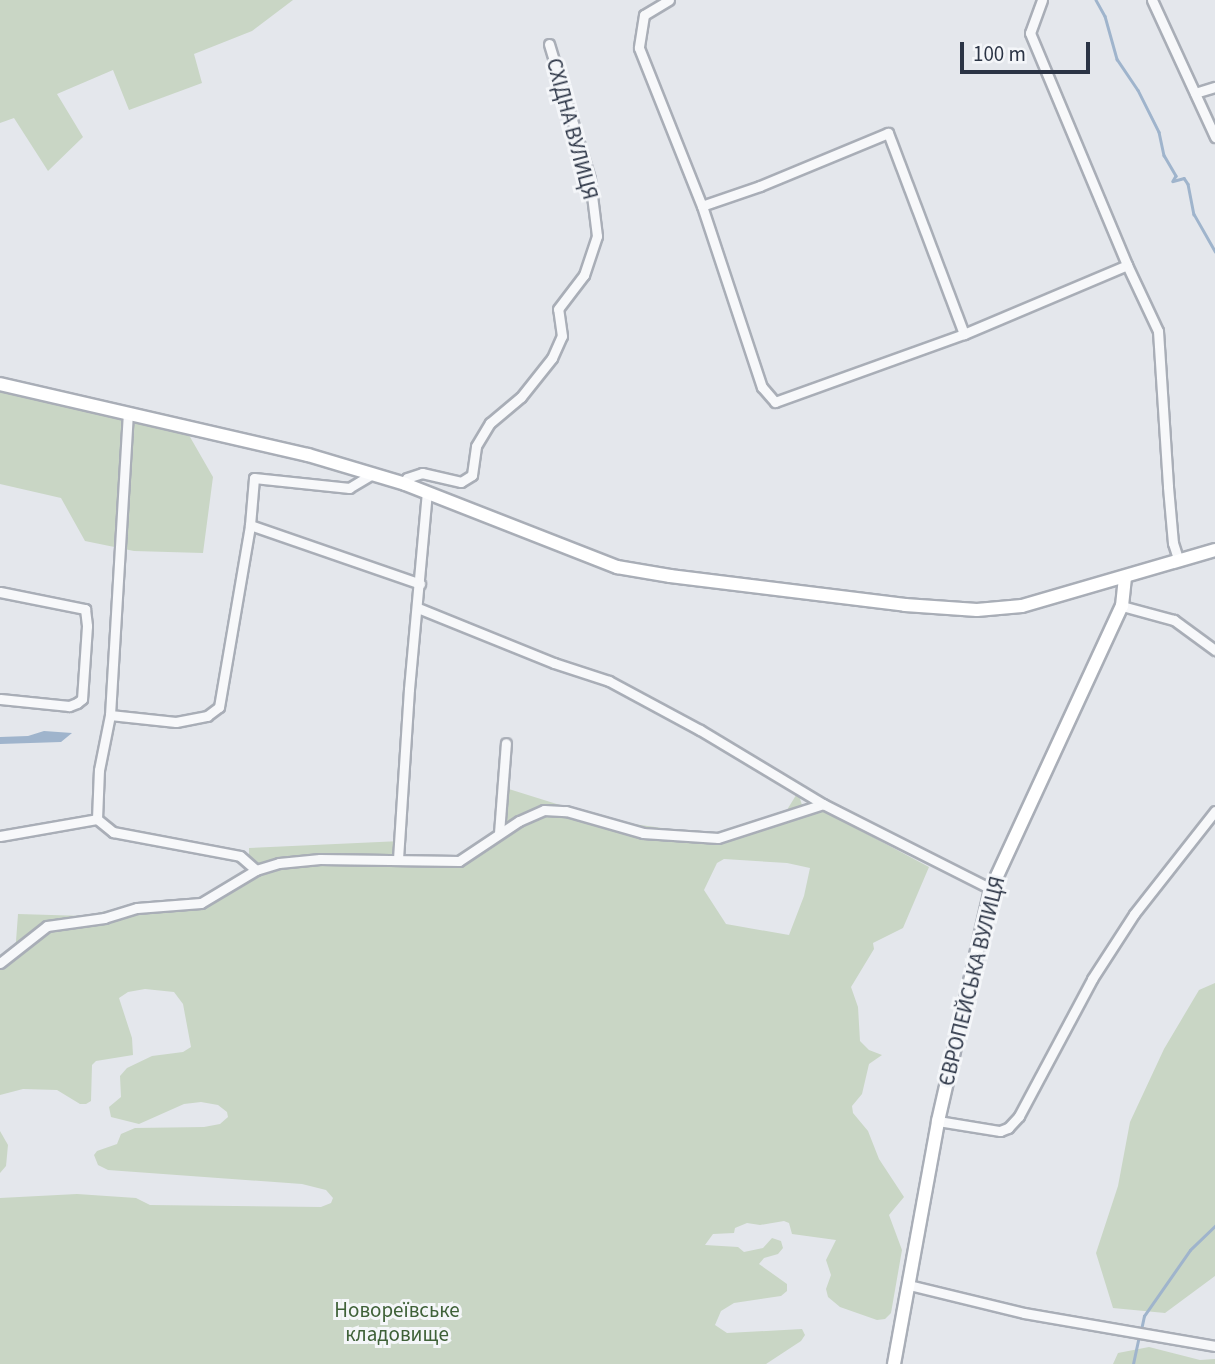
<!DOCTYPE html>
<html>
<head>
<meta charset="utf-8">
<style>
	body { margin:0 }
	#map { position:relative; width:1215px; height:1364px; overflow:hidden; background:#e4e7ec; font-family:"Source Sans 3",sans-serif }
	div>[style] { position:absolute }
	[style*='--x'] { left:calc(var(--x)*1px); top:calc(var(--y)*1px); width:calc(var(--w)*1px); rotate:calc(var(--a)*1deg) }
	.green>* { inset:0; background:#c9d6c5 }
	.water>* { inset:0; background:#9fb4cc }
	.stream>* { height:2.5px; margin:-1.25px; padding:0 1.25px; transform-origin:1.25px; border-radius:1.25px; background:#9fb4cc }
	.roads { filter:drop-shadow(2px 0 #a9aeb7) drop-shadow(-2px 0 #a9aeb7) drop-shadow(0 2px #a9aeb7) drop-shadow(0 -2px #a9aeb7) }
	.street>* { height:9px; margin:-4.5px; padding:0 4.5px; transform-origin:4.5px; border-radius:4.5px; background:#f7f8fa }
	.secondary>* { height:12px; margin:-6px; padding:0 6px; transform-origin:6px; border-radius:6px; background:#fff }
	span { translate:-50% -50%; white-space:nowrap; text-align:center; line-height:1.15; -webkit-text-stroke:6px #f4f6f9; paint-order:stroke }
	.street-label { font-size:21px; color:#2b3445 }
	.park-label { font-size:21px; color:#3f6138 }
	.scale { position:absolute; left:960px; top:42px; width:130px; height:32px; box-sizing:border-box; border:4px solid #2b3445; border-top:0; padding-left:9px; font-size:21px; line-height:24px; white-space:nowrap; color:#2b3445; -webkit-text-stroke:5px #f4f6f9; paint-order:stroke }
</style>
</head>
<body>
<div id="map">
	<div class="green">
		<i style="clip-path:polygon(0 0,293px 0,252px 31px,194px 54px,202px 83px,129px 110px,113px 70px,57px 94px,83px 137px,48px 171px,14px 118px,0 123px)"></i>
		<i style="clip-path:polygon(0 378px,182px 423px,213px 477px,203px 553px,134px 551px,85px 541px,61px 498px,0 484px)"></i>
		<i style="clip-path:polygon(evenodd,502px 787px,611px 821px,728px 837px,782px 818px,798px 792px,805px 815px,822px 810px,929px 867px,903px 928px,873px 943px,874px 949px,851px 987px,858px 1007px,860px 1041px,869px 1050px,882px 1055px,869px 1064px,862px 1094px,852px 1106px,853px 1113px,868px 1131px,879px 1159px,904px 1197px,889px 1215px,902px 1250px,891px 1313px,885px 1319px,877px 1320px,840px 1307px,828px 1297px,826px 1289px,831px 1275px,826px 1260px,836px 1240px,792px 1234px,789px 1223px,784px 1221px,760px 1225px,747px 1223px,735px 1228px,734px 1233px,713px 1234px,705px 1245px,738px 1247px,744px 1252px,763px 1248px,772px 1238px,781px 1241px,783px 1248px,778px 1254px,764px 1258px,759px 1264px,787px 1284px,787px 1291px,781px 1296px,734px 1303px,721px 1311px,715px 1325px,727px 1333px,802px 1329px,805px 1335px,801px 1341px,766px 1364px,0 1364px,0 1198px,77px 1194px,136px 1198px,150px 1205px,321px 1207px,331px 1203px,333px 1198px,326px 1190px,302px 1184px,108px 1170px,98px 1165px,94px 1155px,97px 1151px,117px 1144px,121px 1134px,135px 1128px,204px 1127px,220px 1124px,228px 1117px,227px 1112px,218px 1105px,201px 1102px,184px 1104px,139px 1124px,111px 1117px,109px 1107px,121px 1097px,120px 1076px,127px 1068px,152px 1056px,183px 1052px,191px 1047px,183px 1004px,174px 992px,145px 989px,128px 992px,119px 998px,132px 1038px,133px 1055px,96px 1061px,92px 1065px,91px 1101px,86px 1104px,80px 1104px,57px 1090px,23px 1089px,0 1095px,0 962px,15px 955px,18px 914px,85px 916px,135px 904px,201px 901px,249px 874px,249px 848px,401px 841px,402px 856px,469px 860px,486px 848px,497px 820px,502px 787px,724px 859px,787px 863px,810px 868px,804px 896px,789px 935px,726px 924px,704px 890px,717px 863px,724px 859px)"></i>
		<i style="clip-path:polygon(1215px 983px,1215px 1276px,1165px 1313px,1113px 1308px,1096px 1253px,1118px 1186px,1130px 1122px,1164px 1049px,1199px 990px)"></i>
		<i style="clip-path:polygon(0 1131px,8px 1145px,6px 1166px,0 1173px)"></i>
		<i style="clip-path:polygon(1149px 1347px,1200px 1360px,1215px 1359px,1215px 1364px,1113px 1364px,1118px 1353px)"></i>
	</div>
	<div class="water">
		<i style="clip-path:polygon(44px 731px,72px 733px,61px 742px,0 744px,0 737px,28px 736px)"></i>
	</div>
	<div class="stream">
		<i style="--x:1096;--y:0;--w:18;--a:61"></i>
		<i style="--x:1105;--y:16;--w:45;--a:74.4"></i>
		<i style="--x:1117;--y:59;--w:37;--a:56"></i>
		<i style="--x:1138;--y:90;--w:47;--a:63.4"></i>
		<i style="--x:1159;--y:132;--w:24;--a:78"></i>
		<i style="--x:1164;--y:155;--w:24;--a:60"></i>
		<i style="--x:1176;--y:176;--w:6;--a:121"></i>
		<i style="--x:1173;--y:181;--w:11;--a:-15"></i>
		<i style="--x:1184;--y:178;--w:7;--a:56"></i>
		<i style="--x:1188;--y:184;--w:31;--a:79"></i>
		<i style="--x:1194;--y:214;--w:43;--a:60.4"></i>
		<i style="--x:1141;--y:1330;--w:14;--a:-78"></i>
		<i style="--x:1144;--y:1316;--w:80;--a:-55.1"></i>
		<i style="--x:1190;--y:1250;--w:35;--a:-44"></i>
		<i style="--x:1133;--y:1364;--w:29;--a:-78"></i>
	</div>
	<div class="roads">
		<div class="street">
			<i style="--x:669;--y:0;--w:29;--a:149"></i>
			<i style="--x:644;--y:15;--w:33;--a:99"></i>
			<i style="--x:639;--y:48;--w:170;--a:68.3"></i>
			<i style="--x:1042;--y:0;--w:35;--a:110"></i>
			<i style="--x:1030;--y:33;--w:251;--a:67.3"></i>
			<i style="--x:1127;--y:265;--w:73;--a:64.8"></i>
			<i style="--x:1158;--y:331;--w:156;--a:86.3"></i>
			<i style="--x:1168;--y:487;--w:56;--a:84.9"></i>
			<i style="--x:1173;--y:543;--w:19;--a:72"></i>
			<i style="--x:1152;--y:0;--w:151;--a:65.3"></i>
			<i style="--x:1195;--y:93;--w:21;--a:-17"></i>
			<i style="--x:964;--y:334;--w:215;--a:-110.7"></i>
			<i style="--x:888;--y:133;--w:139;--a:157.5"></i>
			<i style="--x:760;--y:186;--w:61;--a:161"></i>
			<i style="--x:702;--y:206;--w:191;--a:71.7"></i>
			<i style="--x:762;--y:387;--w:20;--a:49"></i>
			<i style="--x:775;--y:402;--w:201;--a:-19.8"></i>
			<i style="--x:964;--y:334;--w:177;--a:-22.9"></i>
			<i style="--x:405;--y:484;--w:6;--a:-72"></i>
			<i style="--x:407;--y:478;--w:16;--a:-18"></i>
			<i style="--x:422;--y:473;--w:40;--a:13"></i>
			<i style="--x:461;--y:482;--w:13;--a:-32"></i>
			<i style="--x:472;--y:475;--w:29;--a:-82"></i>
			<i style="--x:476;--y:446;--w:27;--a:-59"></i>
			<i style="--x:490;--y:423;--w:40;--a:-40"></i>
			<i style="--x:521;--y:397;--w:50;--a:-51.5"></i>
			<i style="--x:552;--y:358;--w:24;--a:-66"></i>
			<i style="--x:562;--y:336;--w:27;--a:-98"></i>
			<i style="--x:558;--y:309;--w:43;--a:-52.6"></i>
			<i style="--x:584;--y:275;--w:41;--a:-71.6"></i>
			<i style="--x:597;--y:236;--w:57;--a:-97"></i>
			<i style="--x:590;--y:179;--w:141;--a:-106.9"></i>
			<i style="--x:250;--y:525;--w:180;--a:19.1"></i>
			<i style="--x:0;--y:592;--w:87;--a:11.3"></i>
			<i style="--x:85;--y:609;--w:17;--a:83"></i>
			<i style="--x:87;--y:626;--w:73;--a:93.9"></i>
			<i style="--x:82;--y:699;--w:6;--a:141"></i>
			<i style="--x:77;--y:703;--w:9;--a:159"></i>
			<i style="--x:69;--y:706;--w:69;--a:-174.2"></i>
			<i style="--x:1122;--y:606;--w:54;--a:15.1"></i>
			<i style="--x:1174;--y:620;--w:51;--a:36.2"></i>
			<i style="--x:418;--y:608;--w:147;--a:22"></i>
			<i style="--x:554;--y:663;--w:58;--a:18.1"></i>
			<i style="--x:609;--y:681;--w:103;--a:28.3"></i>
			<i style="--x:700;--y:730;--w:144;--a:31"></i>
			<i style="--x:110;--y:715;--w:66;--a:6.1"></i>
			<i style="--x:176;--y:722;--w:32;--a:-11"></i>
			<i style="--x:207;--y:716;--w:15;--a:-37"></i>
			<i style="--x:219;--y:707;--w:185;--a:-80.3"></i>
			<i style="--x:250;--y:525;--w:47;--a:-85.1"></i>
			<i style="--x:254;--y:478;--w:96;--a:6"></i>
			<i style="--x:349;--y:488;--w:27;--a:-31"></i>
			<i style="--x:97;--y:819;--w:49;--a:-87.7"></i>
			<i style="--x:99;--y:770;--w:56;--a:-78.7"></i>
			<i style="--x:110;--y:715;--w:301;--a:-86.6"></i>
			<i style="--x:499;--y:833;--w:90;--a:-85.6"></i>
			<i style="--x:0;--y:836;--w:98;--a:-9.9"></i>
			<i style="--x:97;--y:819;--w:21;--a:39"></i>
			<i style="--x:113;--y:832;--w:129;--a:10.7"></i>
			<i style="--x:240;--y:856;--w:21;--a:41"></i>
			<i style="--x:398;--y:859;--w:170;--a:-86.3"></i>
			<i style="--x:409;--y:689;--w:197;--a:-84.8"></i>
			<i style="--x:0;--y:963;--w:60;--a:-38.2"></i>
			<i style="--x:47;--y:926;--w:58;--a:-8"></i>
			<i style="--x:104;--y:918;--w:34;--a:-17"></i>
			<i style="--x:137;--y:908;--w:64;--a:-4.5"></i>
			<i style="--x:201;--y:903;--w:64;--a:-31"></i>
			<i style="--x:256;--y:870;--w:24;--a:-17"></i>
			<i style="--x:279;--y:863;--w:41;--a:-5.6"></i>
			<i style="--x:320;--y:859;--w:139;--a:0.8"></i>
			<i style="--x:459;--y:861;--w:72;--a:-33.7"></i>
			<i style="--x:519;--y:821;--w:27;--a:-24"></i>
			<i style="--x:544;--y:810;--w:22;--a:3"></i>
			<i style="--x:566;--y:811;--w:80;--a:15.9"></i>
			<i style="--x:643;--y:833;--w:75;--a:3.8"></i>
			<i style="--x:718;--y:838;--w:110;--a:-17.9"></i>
			<i style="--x:823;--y:804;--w:188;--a:26.8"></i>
			<i style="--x:938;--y:1121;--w:63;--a:9.2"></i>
			<i style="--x:1000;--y:1131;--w:9;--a:-21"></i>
			<i style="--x:1008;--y:1128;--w:16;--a:-47"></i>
			<i style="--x:1019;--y:1116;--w:155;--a:-61.9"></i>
			<i style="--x:1092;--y:979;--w:77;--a:-57.1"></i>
			<i style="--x:1134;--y:914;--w:131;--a:-51.8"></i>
			<i style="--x:909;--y:1285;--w:118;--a:13.7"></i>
			<i style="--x:1024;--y:1313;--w:194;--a:9.8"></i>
		</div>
		<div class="secondary">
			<i style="--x:0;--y:384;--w:316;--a:13"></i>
			<i style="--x:308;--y:455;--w:101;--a:16.6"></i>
			<i style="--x:405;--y:484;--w:228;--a:21.4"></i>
			<i style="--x:617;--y:567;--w:54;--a:9.6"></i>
			<i style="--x:670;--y:576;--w:237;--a:7"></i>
			<i style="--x:905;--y:605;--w:72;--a:4"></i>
			<i style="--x:977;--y:610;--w:45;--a:-5.1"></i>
			<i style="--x:1022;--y:606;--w:201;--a:-16.2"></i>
			<i style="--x:894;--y:1364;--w:247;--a:-79.7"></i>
			<i style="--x:938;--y:1121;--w:238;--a:-77.1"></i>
			<i style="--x:991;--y:889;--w:312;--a:-65.2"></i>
			<i style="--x:1122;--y:606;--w:28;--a:-84"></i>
		</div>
	</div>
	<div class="street-label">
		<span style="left:572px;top:129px;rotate:75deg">СХІДНА ВУЛИЦЯ</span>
		<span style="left:972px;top:981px;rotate:-76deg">ЄВРОПЕЙСЬКА ВУЛИЦЯ</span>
	</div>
	<div class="park-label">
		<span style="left:397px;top:1322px">Новореївське<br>кладовище</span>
	</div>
	<div class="scale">100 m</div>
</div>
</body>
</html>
